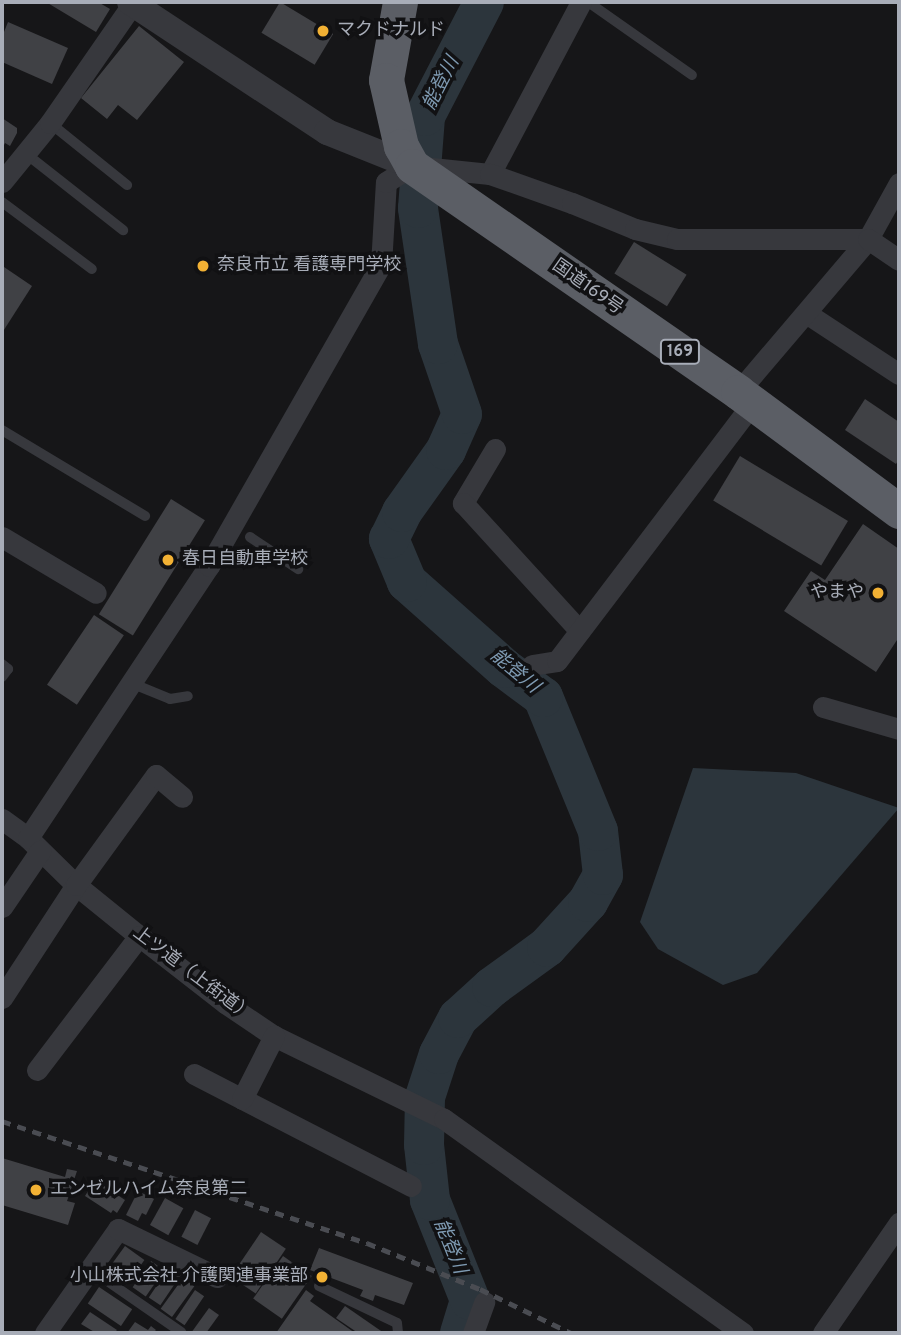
<!DOCTYPE html>
<html>
<head>
<meta charset="utf-8">
<style>
	body { margin:0 }
	#map { position:relative; width:901px; height:1335px; overflow:hidden; background:#161618; font-family:Overpass,"Noto Sans JP",sans-serif }
	div>[style] { position:absolute }
	[style*='--x'] { left:calc(var(--x)*1px); top:calc(var(--y)*1px); width:calc(var(--w)*1px); rotate:calc(var(--a)*1deg) }
	.water>* { inset:0; background:#2c353c }
	.river>* { height:40px; margin:-20px; padding:0 20px; transform-origin:20px; border-radius:20px; background:#2c353c }
	.building>* { inset:0; background:#404145; transform-origin:0 0 }
	.service>* { height:10px; margin:-5px; padding:0 5px; transform-origin:5px; border-radius:5px; background:#37383d }
	.minor>* { height:21px; margin:-10.5px; padding:0 10.5px; transform-origin:10.5px; border-radius:10.5px; background:#37383d }
	.tertiary>* { height:26px; margin:-13px; padding:0 13px; transform-origin:13px; border-radius:13px; background:#37383d }
	.trunk>* { height:35px; margin:-17.5px; padding:0 17.5px; transform-origin:17.5px; border-radius:17.5px; background:#5b5e65 }
	.rail>* { height:5px; margin-top:-2.5px; transform-origin:0; background:repeating-linear-gradient(90deg,#4a4c52 0 9px,transparent 0 16px) }
	.dots>* { width:19px; height:19px; translate:-50% -50%; box-sizing:border-box; border:4px solid #111113; border-radius:50% }
	span { translate:-50% -50%; white-space:nowrap; text-align:center; line-height:1.15; -webkit-text-stroke:7px #111113; paint-order:stroke }
	.shield-label span { padding:2px 5px; background:#111113; border:2px solid; border-radius:5px; -webkit-text-stroke-width:0 }
	.shield-label { font-size:16px; color:#a8adb8; font-weight:700 }
	.poi-label { font-size:18px; color:#a8adb8 }
	.left { translate:0 -50%; text-align:left }
	.right { translate:-100% -50%; text-align:right }
	.street-label { font-size:18px; color:#a8adb8 }
	.water-label { font-size:19px; color:#7f9bb3; font-style:italic }
	.frame { position:absolute; inset:0; border:4px solid #a8adb8; pointer-events:none }
</style>
</head>
<body>
<div id="map">
	<div class="water">
		<i style="clip-path:polygon(693px 768px,796px 773px,899px 808px,757px 973px,723px 985px,658px 949px,640px 922px)"></i>
	</div>
	<div class="river">
		<i style="--x:460;--y:1333;--w:34;--a:-73"></i>
		<i style="--x:470;--y:1300;--w:108;--a:-111.8"></i>
		<i style="--x:430;--y:1200;--w:55;--a:-96.2"></i>
		<i style="--x:424;--y:1145;--w:48;--a:-88.8"></i>
		<i style="--x:425;--y:1097;--w:45;--a:-72"></i>
		<i style="--x:439;--y:1054;--w:41;--a:-62.2"></i>
		<i style="--x:458;--y:1018;--w:46;--a:-42.4"></i>
		<i style="--x:492;--y:987;--w:68;--a:-36"></i>
		<i style="--x:547;--y:947;--w:61;--a:-47.7"></i>
		<i style="--x:588;--y:902;--w:31;--a:-61"></i>
		<i style="--x:603;--y:875;--w:44;--a:-96.5"></i>
		<i style="--x:598;--y:831;--w:145;--a:-112.3"></i>
		<i style="--x:543;--y:697;--w:49;--a:-143.4"></i>
		<i style="--x:504;--y:668;--w:130;--a:-138.4"></i>
		<i style="--x:407;--y:582;--w:47;--a:-112.7"></i>
		<i style="--x:389;--y:539;--w:30;--a:-64"></i>
		<i style="--x:402;--y:512;--w:76;--a:-54.6"></i>
		<i style="--x:446;--y:450;--w:39;--a:-66"></i>
		<i style="--x:462;--y:414;--w:74;--a:-108.9"></i>
		<i style="--x:438;--y:344;--w:137;--a:-98.4"></i>
		<i style="--x:418;--y:208;--w:92;--a:-85.6"></i>
		<i style="--x:425;--y:116;--w:128;--a:-62.6"></i>
	</div>
	<div class="building">
		<i style="clip-path:polygon(46px 2px,98px 2px,110px 9px,96px 32px)"></i>
		<i style="left:280px;top:2px;width:62px;height:36px;rotate:31deg"></i>
		<i style="clip-path:polygon(8px 22px,68px 48px,52px 84px,2px 62px,2px 37px)"></i>
		<i style="clip-path:polygon(139px 26px,184px 62px,137px 120px,118px 105px,107px 119px,81px 98px)"></i>
		<i style="clip-path:polygon(2px 118px,17px 128px,17px 133px,10px 146px,5px 143px,2px 149px)"></i>
		<i style="left:634px;top:242px;width:62px;height:37px;rotate:32deg"></i>
		<i style="clip-path:polygon(4px 267px,32px 286px,2px 333px,2px 270px)"></i>
		<i style="clip-path:polygon(865px 399px,899px 422px,899px 459px,896px 464px,845px 430px)"></i>
		<i style="left:740px;top:456px;width:126px;height:52px;rotate:31deg"></i>
		<i style="left:171px;top:499px;width:40px;height:136px;rotate:32deg"></i>
		<i style="clip-path:polygon(863px 524px,899px 549px,899px 637px,876px 672px,784px 611px,811px 571px,825px 580px)"></i>
		<i style="left:94px;top:615px;width:36px;height:84px;rotate:34deg"></i>
		<i style="clip-path:polygon(2px 1158px,65px 1177px,67px 1169px,77px 1171px,67px 1201px,75px 1203px,68px 1225px,2px 1205px)"></i>
		<i style="clip-path:polygon(95px 1180px,125px 1200px,117px 1213px,113px 1210px,111px 1213px,85px 1196px)"></i>
		<i style="clip-path:polygon(138px 1191px,154px 1199px,146px 1215px,142px 1213px,138px 1221px,126px 1215px)"></i>
		<i style="left:165px;top:1198px;width:21px;height:31px;rotate:29deg"></i>
		<i style="left:195px;top:1210px;width:18px;height:30px;rotate:27deg"></i>
		<i style="left:261px;top:1232px;width:30px;height:54px;rotate:34deg"></i>
		<i style="left:125px;top:1246px;width:24px;height:30px;rotate:36deg"></i>
		<i style="clip-path:polygon(319px 1248px,413px 1283px,404px 1305px,375px 1295px,373px 1301px,360px 1296px,363px 1290px,310px 1270px)"></i>
		<i style="left:283px;top:1256px;width:35px;height:52px;rotate:35deg"></i>
		<i style="left:151px;top:1261px;width:16px;height:32px;rotate:35deg"></i>
		<i style="left:170px;top:1266px;width:14px;height:38px;rotate:34deg"></i>
		<i style="left:183px;top:1278px;width:14px;height:38px;rotate:36deg"></i>
		<i style="left:99px;top:1287px;width:40px;height:20px;rotate:34deg"></i>
		<i style="left:195px;top:1290px;width:11px;height:35px;rotate:34deg"></i>
		<i style="clip-path:polygon(306px 1290px,314px 1296px,310px 1301px,355px 1333px,276px 1333px)"></i>
		<i style="clip-path:polygon(345px 1306px,384px 1333px,358px 1333px,336px 1318px)"></i>
		<i style="clip-path:polygon(209px 1308px,219px 1315px,206px 1333px,191px 1333px)"></i>
		<i style="clip-path:polygon(90px 1312px,117px 1330px,114px 1333px,96px 1333px,81px 1324px)"></i>
		<i style="clip-path:polygon(135px 1322px,148px 1330px,151px 1326px,156px 1330px,153px 1333px,127px 1333px)"></i>
	</div>
	<div class="service">
		<i style="--x:588;--y:2;--w:127;--a:35.1"></i>
		<i style="--x:50;--y:123;--w:99;--a:38.8"></i>
		<i style="--x:25;--y:153;--w:125;--a:38.2"></i>
		<i style="--x:2;--y:202;--w:112;--a:36.7"></i>
		<i style="--x:2;--y:430;--w:167;--a:31"></i>
		<i style="--x:250;--y:537;--w:58;--a:33.7"></i>
		<i style="--x:2;--y:664;--w:8;--a:40"></i>
		<i style="--x:8;--y:669;--w:10;--a:127"></i>
		<i style="--x:131;--y:683;--w:42;--a:22.3"></i>
		<i style="--x:170;--y:699;--w:18;--a:-9"></i>
		<i style="--x:90;--y:1269;--w:111;--a:34.7"></i>
		<i style="--x:319;--y:1286;--w:86;--a:25.4"></i>
		<i style="--x:397;--y:1323;--w:10;--a:84"></i>
	</div>
	<div class="minor">
		<i style="--x:490;--y:174;--w:195;--a:-62.1"></i>
		<i style="--x:2;--y:182;--w:76;--a:-50.9"></i>
		<i style="--x:50;--y:123;--w:146;--a:-55.3"></i>
		<i style="--x:806;--y:313;--w:111;--a:33.3"></i>
		<i style="--x:738;--y:392;--w:201;--a:-49.6"></i>
		<i style="--x:868;--y:239;--w:64;--a:-61"></i>
		<i style="--x:495;--y:449;--w:63;--a:120.7"></i>
		<i style="--x:463;--y:503;--w:173;--a:47.6"></i>
		<i style="--x:2;--y:537;--w:109;--a:30.8"></i>
		<i style="--x:532;--y:665;--w:25;--a:-9"></i>
		<i style="--x:557;--y:661;--w:323;--a:-52.8"></i>
		<i style="--x:823;--y:707;--w:79;--a:16.1"></i>
		<i style="--x:2;--y:819;--w:32;--a:36"></i>
		<i style="--x:28;--y:838;--w:67;--a:44.4"></i>
		<i style="--x:76;--y:885;--w:81;--a:39"></i>
		<i style="--x:139;--y:936;--w:109;--a:37.9"></i>
		<i style="--x:225;--y:1003;--w:59;--a:34"></i>
		<i style="--x:274;--y:1036;--w:189;--a:26"></i>
		<i style="--x:444;--y:1119;--w:368;--a:35.6"></i>
		<i style="--x:28;--y:838;--w:327;--a:-56.4"></i>
		<i style="--x:209;--y:566;--w:347;--a:-60.3"></i>
		<i style="--x:381;--y:265;--w:83;--a:-86.6"></i>
		<i style="--x:386;--y:182;--w:31;--a:-32"></i>
		<i style="--x:412;--y:166;--w:78;--a:5.9"></i>
		<i style="--x:490;--y:174;--w:87;--a:19.5"></i>
		<i style="--x:572;--y:203;--w:68;--a:22.4"></i>
		<i style="--x:635;--y:229;--w:43;--a:13.4"></i>
		<i style="--x:677;--y:239;--w:191;--a:0"></i>
		<i style="--x:868;--y:239;--w:37;--a:34"></i>
		<i style="--x:2;--y:907;--w:68;--a:-55.8"></i>
		<i style="--x:2;--y:998;--w:135;--a:-56.8"></i>
		<i style="--x:76;--y:885;--w:136;--a:-54"></i>
		<i style="--x:156;--y:775;--w:34;--a:40"></i>
		<i style="--x:37;--y:1070;--w:168;--a:-52.7"></i>
		<i style="--x:194;--y:1074;--w:244;--a:27.3"></i>
		<i style="--x:242;--y:1099;--w:71;--a:-63.1"></i>
		<i style="--x:45;--y:1333;--w:127;--a:-54.9"></i>
		<i style="--x:118;--y:1229;--w:110;--a:25.9"></i>
		<i style="--x:473;--y:1333;--w:33;--a:-70"></i>
		<i style="--x:823;--y:1333;--w:134;--a:-55.4"></i>
	</div>
	<div class="tertiary">
		<i style="--x:130;--y:2;--w:236;--a:33.4"></i>
		<i style="--x:327;--y:132;--w:92;--a:21.8"></i>
	</div>
	<div class="trunk">
		<i style="--x:400;--y:2;--w:79;--a:100.2"></i>
		<i style="--x:386;--y:80;--w:68;--a:77.2"></i>
		<i style="--x:401;--y:146;--w:23;--a:61"></i>
		<i style="--x:412;--y:166;--w:397;--a:34.7"></i>
		<i style="--x:738;--y:392;--w:200;--a:36.5"></i>
	</div>
	<div class="rail">
		<i style="--x:2;--y:1121;--w:385;--a:18.5"></i>
		<i style="--x:367;--y:1243;--w:122;--a:22.2"></i>
		<i style="--x:480;--y:1289;--w:101;--a:25.8"></i>
	</div>
	<div class="dots">
		<i style="left:323px;top:31px;background:#f2b134"></i>
		<i style="left:203px;top:266px;background:#f2b134"></i>
		<i style="left:168px;top:560px;background:#f2b134"></i>
		<i style="left:878px;top:593px;background:#f2b134"></i>
		<i style="left:36px;top:1190px;background:#f2b134"></i>
		<i style="left:322px;top:1277px;background:#f2b134"></i>
	</div>
	<div class="shield-label">
		<span style="left:680px;top:352px">169</span>
	</div>
	<div class="poi-label">
		<span class="left" style="left:337px;top:31px">マクドナルド</span>
		<span class="left" style="left:217px;top:266px">奈良市立 看護専門学校</span>
		<span class="left" style="left:182px;top:560px">春日自動車学校</span>
		<span class="right" style="left:864px;top:593px">やまや</span>
		<span class="left" style="left:50px;top:1190px">エンゼルハイム奈良第二</span>
		<span class="right" style="left:308px;top:1277px">小山株式会社 介護関連事業部</span>
	</div>
	<div class="street-label">
		<span style="left:587px;top:288px;rotate:35deg">国道169号</span>
		<span style="left:192px;top:975px;rotate:37deg">上ツ道（上街道）</span>
	</div>
	<div class="water-label">
		<span style="left:442px;top:84px;rotate:-63deg">能登川</span>
		<span style="left:514px;top:672px;rotate:40deg">能登川</span>
		<span style="left:449px;top:1247px;rotate:68deg">能登川</span>
	</div>
	<div class="frame"></div>
</div>
</body>
</html>
